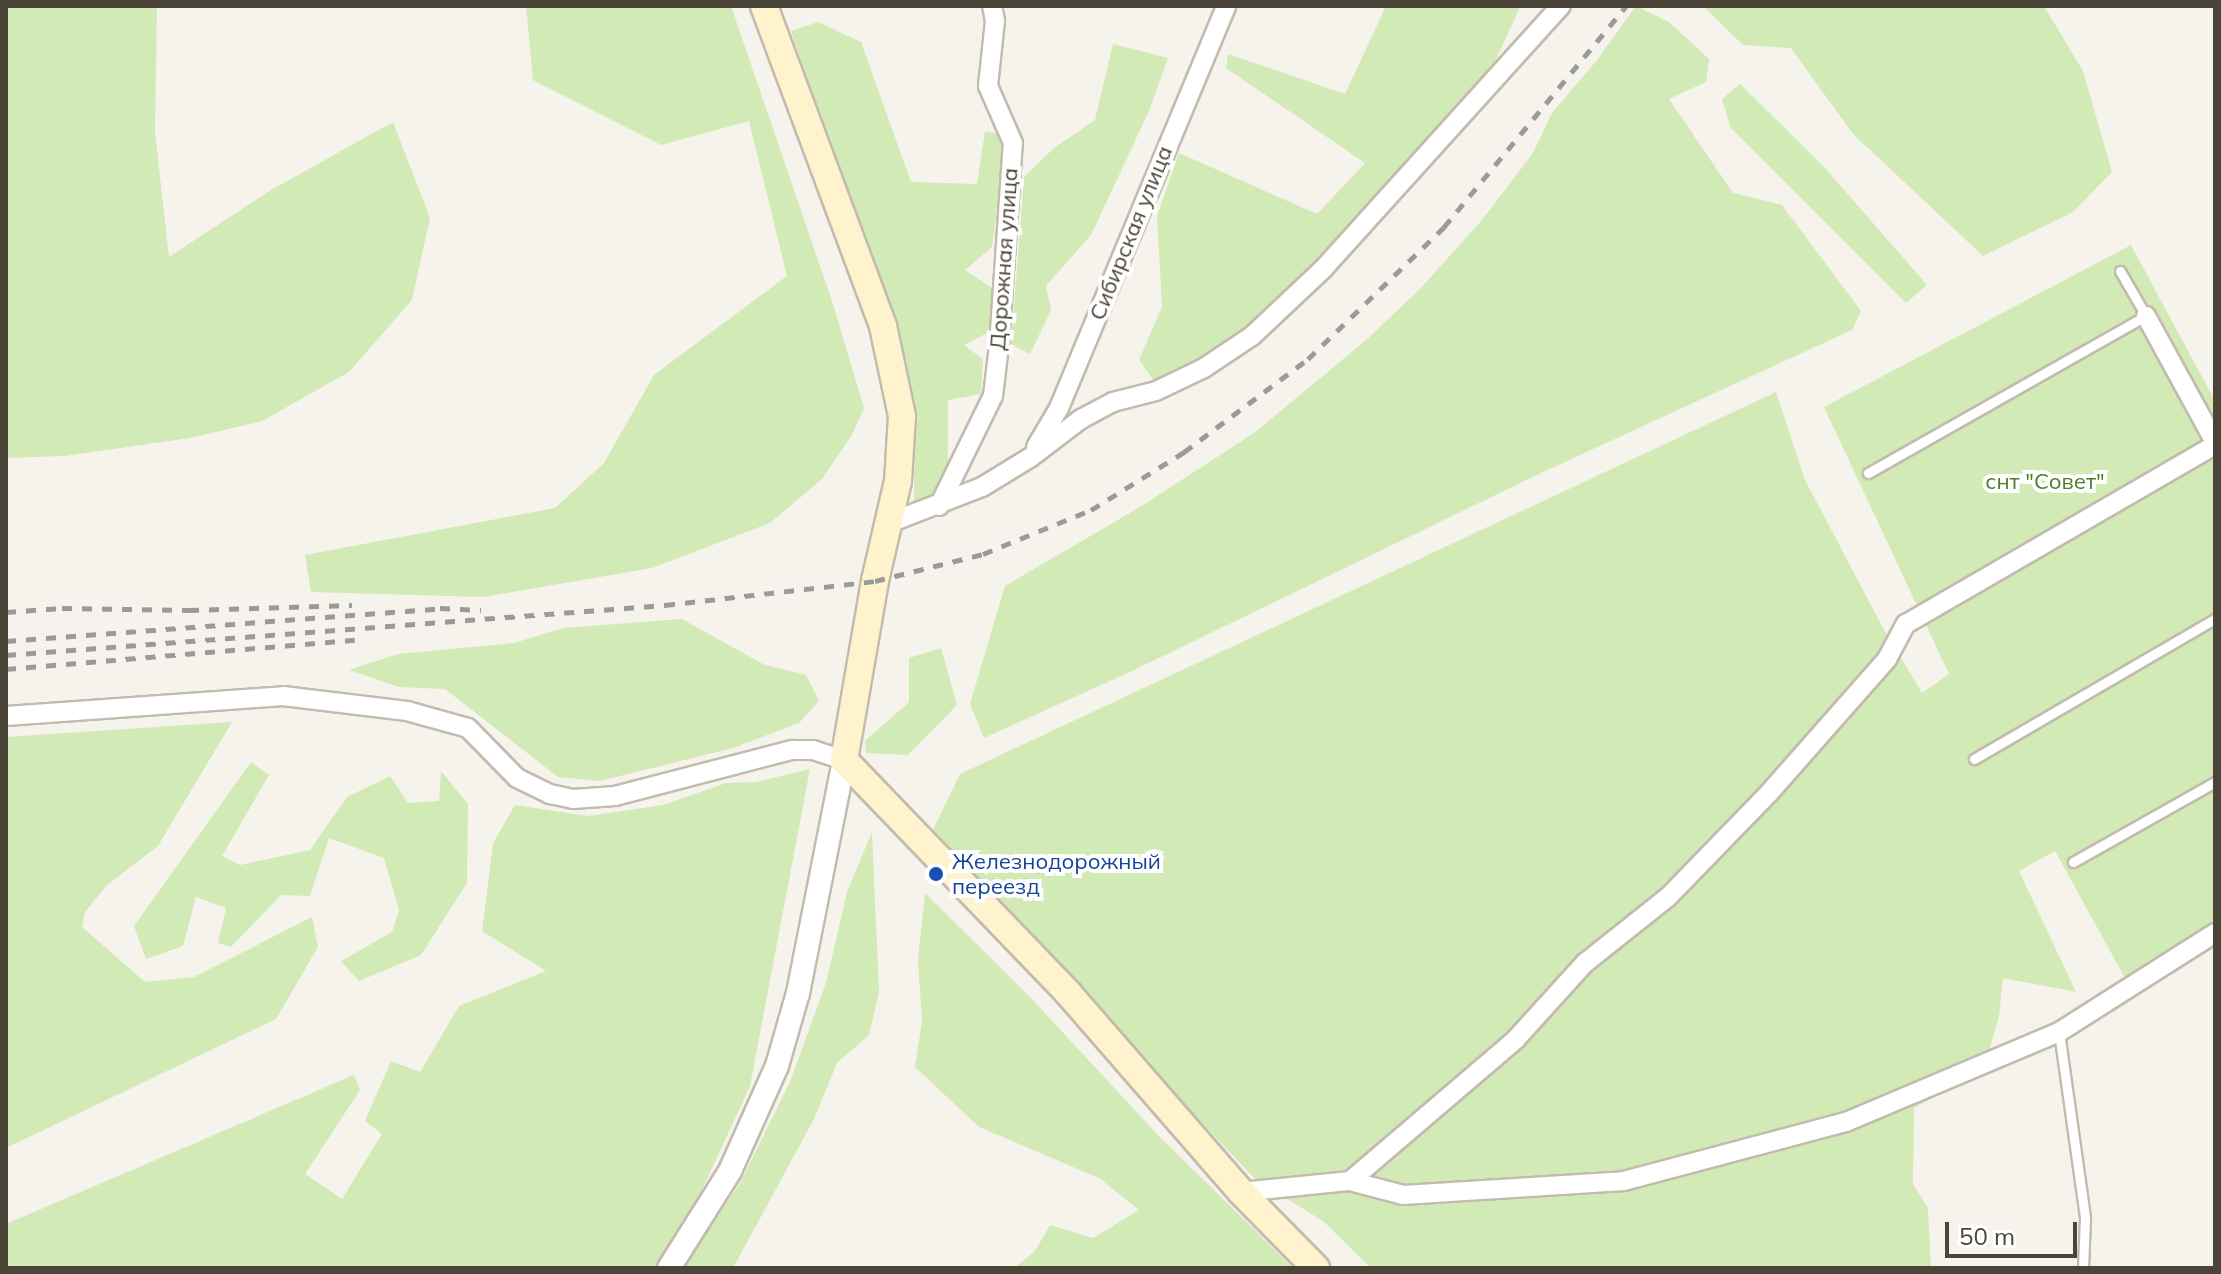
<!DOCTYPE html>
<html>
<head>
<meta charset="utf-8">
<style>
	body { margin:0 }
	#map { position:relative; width:2221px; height:1274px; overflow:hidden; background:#f6f3ec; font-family:Mulish,sans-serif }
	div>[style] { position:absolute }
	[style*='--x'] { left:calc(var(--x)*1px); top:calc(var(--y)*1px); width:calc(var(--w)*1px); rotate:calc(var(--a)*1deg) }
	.green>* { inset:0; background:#d2eab5 }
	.roads { filter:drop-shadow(2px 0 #c2bbae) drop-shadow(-2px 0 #c2bbae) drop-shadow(0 2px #c2bbae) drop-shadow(0 -2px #c2bbae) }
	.service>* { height:9px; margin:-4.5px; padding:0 4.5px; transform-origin:4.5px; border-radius:4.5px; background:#fff }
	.minor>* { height:18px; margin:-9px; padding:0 9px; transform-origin:9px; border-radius:9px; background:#fff }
	.tertiary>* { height:22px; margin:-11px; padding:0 11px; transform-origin:11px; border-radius:11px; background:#fff }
	.secondary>* { height:26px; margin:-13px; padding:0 13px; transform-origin:13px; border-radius:13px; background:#fff3cd }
	.rail>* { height:5px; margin-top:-2.5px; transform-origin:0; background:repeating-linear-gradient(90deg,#9a9a9a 0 10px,transparent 0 20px) }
	.dots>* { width:22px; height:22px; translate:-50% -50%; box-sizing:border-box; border:4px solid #fff; border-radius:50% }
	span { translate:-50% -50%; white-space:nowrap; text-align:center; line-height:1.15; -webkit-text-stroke:8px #fff; paint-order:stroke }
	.street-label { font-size:22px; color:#4b4439 }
	.park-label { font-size:22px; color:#4a7f2a }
	.transit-label { font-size:22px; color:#164399 }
	.left { translate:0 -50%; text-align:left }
	.frame { position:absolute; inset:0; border:8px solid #4b4439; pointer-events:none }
	.scale { position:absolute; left:1945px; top:1222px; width:132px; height:36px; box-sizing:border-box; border:4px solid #4b4439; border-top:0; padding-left:10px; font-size:24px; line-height:28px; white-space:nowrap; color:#4b4439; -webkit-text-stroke:6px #fff; paint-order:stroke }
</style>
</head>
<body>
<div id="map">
	<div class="green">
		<i style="clip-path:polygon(6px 6px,157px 6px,155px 132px,169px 257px,271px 190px,393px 122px,430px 218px,412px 300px,349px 372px,262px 421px,190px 438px,65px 456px,6px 458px)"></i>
		<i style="clip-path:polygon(526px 6px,731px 6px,833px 304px,864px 408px,852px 435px,822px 479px,770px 523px,652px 568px,484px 597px,311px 592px,305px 555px,555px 508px,604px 463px,654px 375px,787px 276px,749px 121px,661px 145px,533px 80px)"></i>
		<i style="clip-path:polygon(1386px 6px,1520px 7px,1493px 66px,1427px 144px,1301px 283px,1216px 353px,1154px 381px,1139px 360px,1162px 307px,1157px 216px,1179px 153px,1317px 214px,1365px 163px,1226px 68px,1228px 54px,1345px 94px)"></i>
		<i style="clip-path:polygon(1636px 6px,1669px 22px,1709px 59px,1706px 82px,1669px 99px,1733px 193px,1782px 205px,1861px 311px,1852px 330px,1541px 473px,1132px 671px,984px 738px,970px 704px,1005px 586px,1140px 507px,1254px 433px,1365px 341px,1420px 289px,1482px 220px,1533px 153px,1552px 113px,1597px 60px)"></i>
		<i style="clip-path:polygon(1703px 6px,2044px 6px,2083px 71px,2112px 172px,2073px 212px,1983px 256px,1853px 134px,1791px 48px,1743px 45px)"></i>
		<i style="clip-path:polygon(818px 22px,861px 42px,911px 182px,977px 184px,985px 131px,1006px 136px,992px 247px,965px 270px,1001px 294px,987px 333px,964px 345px,983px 359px,981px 394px,948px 400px,948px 488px,914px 509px,915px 401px,791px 31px)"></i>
		<i style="clip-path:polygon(1113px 44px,1168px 58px,1149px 111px,1091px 235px,1046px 286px,1051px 310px,1030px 354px,1011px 344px,1024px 177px,1054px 148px,1095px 120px)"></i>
		<i style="clip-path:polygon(1740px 84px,1825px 168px,1927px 285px,1906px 303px,1731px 128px,1722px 99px)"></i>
		<i style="clip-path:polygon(2131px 245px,2215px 401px,2215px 941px,2130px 987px,2055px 851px,2019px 871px,2076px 992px,2003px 978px,1999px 1016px,1984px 1069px,1914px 1108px,1913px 1184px,1928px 1208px,1931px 1268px,1371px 1268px,1323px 1221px,1256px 1180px,930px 836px,960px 774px,1776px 392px,1805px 480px,1882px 626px,1922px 693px,1949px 674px,1824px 407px)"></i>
		<i style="clip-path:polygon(682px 619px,765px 665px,806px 675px,819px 701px,799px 723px,733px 748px,600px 781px,558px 777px,445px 689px,399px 687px,349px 670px,398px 654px,514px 643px,563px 628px)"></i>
		<i style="clip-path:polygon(941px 648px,957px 705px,908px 755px,866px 753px,865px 741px,909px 702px,909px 658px)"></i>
		<i style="clip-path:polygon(232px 722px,158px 846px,107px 885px,85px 912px,82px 927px,145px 982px,194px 977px,312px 917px,318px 947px,276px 1019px,6px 1148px,6px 737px)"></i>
		<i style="clip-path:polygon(251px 762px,269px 775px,222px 856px,240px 865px,310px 850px,347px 797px,390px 776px,408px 803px,439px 801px,441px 771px,468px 804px,467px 883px,421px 955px,359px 981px,341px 961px,392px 932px,399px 910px,384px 858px,329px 838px,310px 896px,281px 895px,231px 947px,218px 943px,226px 908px,196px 897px,183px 946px,146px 959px,134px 926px)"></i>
		<i style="clip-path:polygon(810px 769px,750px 1086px,695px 1205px,653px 1268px,6px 1268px,6px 1224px,354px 1075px,360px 1090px,305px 1174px,342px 1199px,382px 1134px,365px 1121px,391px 1061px,420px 1072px,459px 1006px,546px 971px,482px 931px,493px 843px,515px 805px,588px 816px,663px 805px,726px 783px,756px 782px)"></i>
		<i style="clip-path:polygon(872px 832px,879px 992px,869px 1035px,837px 1063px,814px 1119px,733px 1268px,682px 1268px,739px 1185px,790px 1082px,826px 983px,847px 892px)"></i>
		<i style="clip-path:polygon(925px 893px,1030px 997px,1156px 1133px,1293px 1268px,1014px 1268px,1035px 1251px,1050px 1225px,1093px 1238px,1139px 1210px,1099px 1178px,979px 1127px,915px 1067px,922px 1022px,918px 960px)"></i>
	</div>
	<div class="roads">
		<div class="service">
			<i style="--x:1868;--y:473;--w:319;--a:-29.5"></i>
			<i style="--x:2146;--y:316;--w:52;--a:-120"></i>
			<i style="--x:1974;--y:759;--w:279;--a:-30.2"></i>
			<i style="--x:2073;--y:862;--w:163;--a:-29.4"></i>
			<i style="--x:2059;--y:1032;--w:188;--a:82"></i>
			<i style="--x:2085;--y:1218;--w:50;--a:92.3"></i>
		</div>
		<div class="minor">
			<i style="--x:2146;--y:316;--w:144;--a:61.3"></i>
			<i style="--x:1036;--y:447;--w:45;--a:-59.5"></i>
			<i style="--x:1059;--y:408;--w:435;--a:-67.4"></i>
			<i style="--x:939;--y:506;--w:123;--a:-63.9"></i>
			<i style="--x:993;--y:396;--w:50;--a:-83.2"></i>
			<i style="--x:999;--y:346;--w:203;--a:-86.1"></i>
			<i style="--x:1013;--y:143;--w:62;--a:-113.7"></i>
			<i style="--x:988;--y:86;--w:65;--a:-83.9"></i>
			<i style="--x:995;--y:21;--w:15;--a:-101"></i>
			<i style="--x:889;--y:523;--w:100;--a:-21.2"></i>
			<i style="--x:982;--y:487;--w:57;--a:-31.5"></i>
			<i style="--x:1031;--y:457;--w:63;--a:-37.2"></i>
			<i style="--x:1081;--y:419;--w:36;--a:-28"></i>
			<i style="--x:1113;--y:402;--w:44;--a:-14.3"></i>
			<i style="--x:1156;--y:391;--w:53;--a:-25.6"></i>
			<i style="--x:1204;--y:368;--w:58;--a:-33.7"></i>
			<i style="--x:1252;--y:336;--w:98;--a:-43.3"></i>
			<i style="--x:1323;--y:269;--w:355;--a:-47.9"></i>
			<i style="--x:6;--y:716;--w:278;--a:-4.1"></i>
			<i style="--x:283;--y:696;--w:125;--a:6.9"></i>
			<i style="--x:407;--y:711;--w:63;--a:15.6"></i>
			<i style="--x:468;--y:728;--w:70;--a:45.6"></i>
			<i style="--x:517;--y:778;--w:37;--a:26"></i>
			<i style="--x:550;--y:794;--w:24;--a:12"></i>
			<i style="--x:573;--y:799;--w:42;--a:-4.1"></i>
			<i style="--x:615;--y:796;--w:183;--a:-14.6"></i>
			<i style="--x:792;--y:750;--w:21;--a:0"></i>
			<i style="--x:813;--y:750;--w:33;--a:18"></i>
			<i style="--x:1350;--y:1181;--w:218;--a:-40.5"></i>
			<i style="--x:1516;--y:1039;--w:103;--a:-47.8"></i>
			<i style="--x:1585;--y:963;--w:106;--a:-38.5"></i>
			<i style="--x:1668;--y:897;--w:145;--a:-45.8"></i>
			<i style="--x:1769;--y:793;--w:179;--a:-48.6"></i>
			<i style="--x:1887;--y:659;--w:40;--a:-62"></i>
			<i style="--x:1906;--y:624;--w:357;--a:-30.1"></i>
			<i style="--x:1241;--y:1192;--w:110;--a:-5.8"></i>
			<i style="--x:1350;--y:1181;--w:55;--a:14.8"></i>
			<i style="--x:1403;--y:1195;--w:221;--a:-3.6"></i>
			<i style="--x:1624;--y:1181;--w:230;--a:-14.9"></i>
			<i style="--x:1846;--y:1122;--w:231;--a:-22.9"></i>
			<i style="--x:2059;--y:1032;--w:185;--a:-32.4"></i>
		</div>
		<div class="tertiary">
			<i style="--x:669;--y:1268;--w:115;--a:-57.8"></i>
			<i style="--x:730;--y:1171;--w:115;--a:-65.9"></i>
			<i style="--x:777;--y:1066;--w:76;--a:-74"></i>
			<i style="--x:798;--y:993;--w:237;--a:-78.8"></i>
		</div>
		<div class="secondary">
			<i style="--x:764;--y:6;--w:341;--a:69.6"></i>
			<i style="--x:883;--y:326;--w:92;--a:78.1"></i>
			<i style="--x:902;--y:416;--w:65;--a:93.5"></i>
			<i style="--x:898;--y:481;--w:103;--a:103"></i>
			<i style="--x:875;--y:581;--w:182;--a:99.8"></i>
			<i style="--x:844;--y:760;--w:325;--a:46.1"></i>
			<i style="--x:1069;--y:994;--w:262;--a:49"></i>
			<i style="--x:1241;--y:1192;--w:107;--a:45.4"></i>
		</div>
	</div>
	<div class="rail">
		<i style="--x:6;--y:612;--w:56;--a:-4.1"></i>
		<i style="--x:62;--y:608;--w:127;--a:0.9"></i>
		<i style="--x:189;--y:610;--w:163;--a:-1.8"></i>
		<i style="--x:6;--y:641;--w:435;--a:-4.3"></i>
		<i style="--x:440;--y:608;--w:41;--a:2.8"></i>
		<i style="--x:6;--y:655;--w:661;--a:-4.34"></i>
		<i style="--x:665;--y:605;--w:211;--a:-6.5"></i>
		<i style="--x:875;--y:581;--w:111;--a:-14"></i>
		<i style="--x:983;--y:554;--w:117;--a:-22.2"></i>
		<i style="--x:1091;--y:510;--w:110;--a:-31.9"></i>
		<i style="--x:1184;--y:452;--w:155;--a:-36.9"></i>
		<i style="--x:1308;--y:359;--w:190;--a:-44.1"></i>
		<i style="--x:1444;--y:227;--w:286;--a:-50.5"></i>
		<i style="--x:6;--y:669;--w:350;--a:-4.8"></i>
	</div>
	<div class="dots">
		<i style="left:936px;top:874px;background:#1a4fb4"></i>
	</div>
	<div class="street-label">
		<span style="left:1131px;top:233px;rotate:-68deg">Сибирская улица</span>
		<span style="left:1004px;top:259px;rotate:-86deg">Дорожная улица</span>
	</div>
	<div class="park-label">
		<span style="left:2045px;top:482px">снт "Совет"</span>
	</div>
	<div class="transit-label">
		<span class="left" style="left:952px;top:874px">Железнодорожный<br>переезд</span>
	</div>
	<div class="frame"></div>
	<div class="scale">50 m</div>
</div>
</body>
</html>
